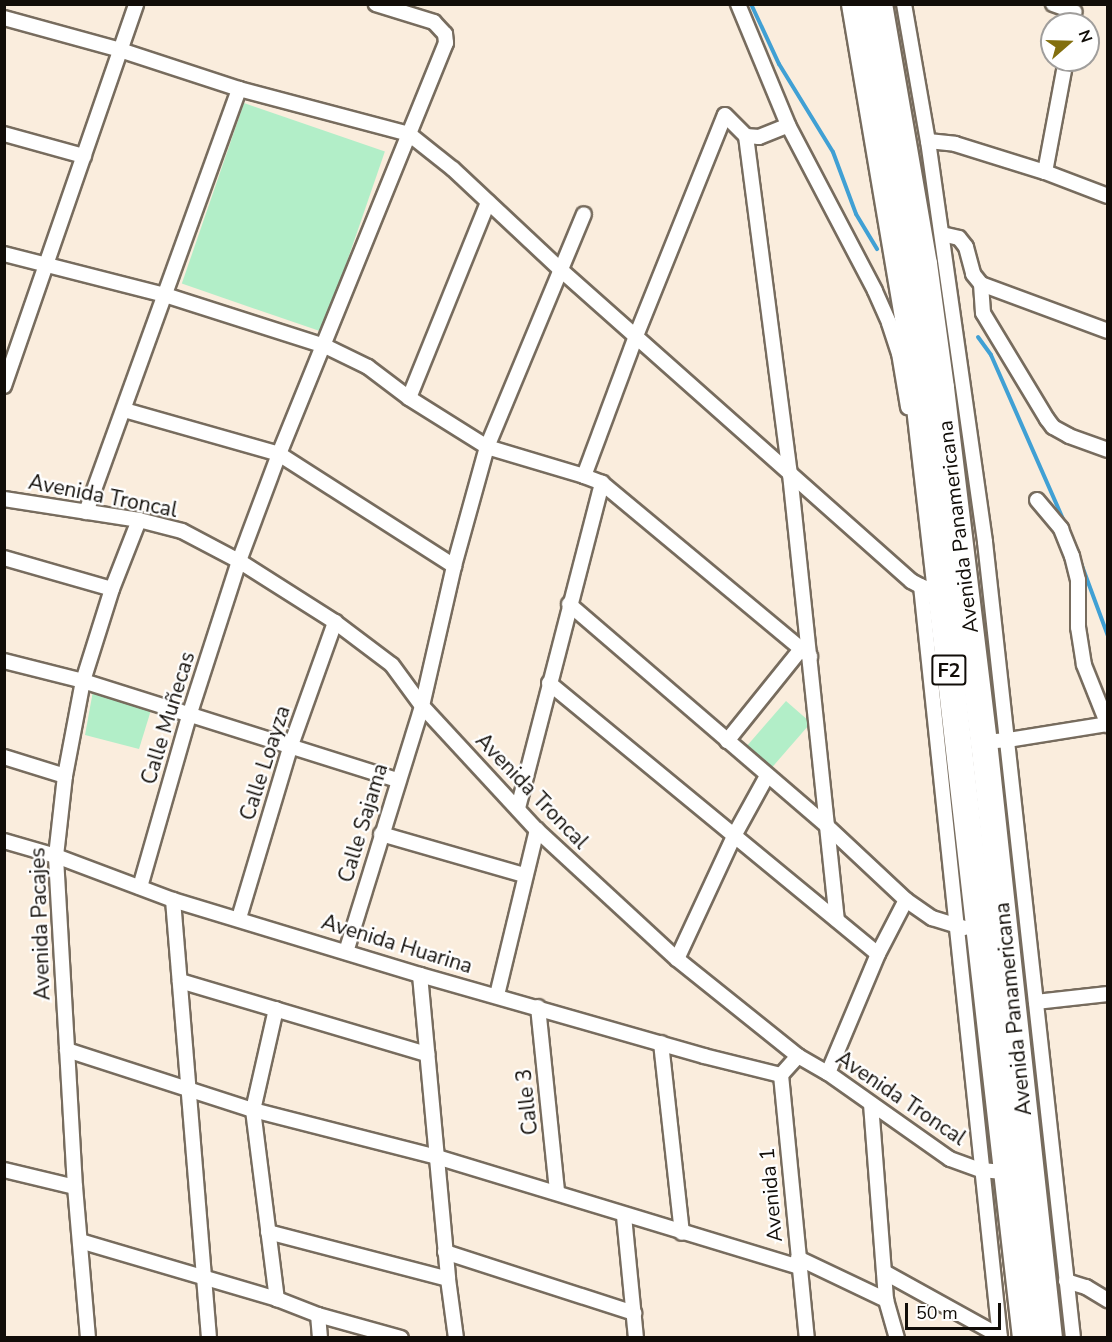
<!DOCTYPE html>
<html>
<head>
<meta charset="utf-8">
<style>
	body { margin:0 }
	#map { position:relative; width:1112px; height:1342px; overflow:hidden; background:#faeddd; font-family:"Nunito Sans",sans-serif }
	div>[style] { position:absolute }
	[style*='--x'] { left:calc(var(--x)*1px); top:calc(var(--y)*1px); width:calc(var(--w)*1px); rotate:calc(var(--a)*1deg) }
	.green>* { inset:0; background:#b2eec8; transform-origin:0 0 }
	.stream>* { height:4px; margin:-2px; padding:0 2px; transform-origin:2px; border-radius:2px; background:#40a0d4 }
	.roads { filter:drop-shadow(2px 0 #776c5e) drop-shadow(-2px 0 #776c5e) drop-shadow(0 2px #776c5e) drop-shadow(0 -2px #776c5e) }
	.street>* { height:14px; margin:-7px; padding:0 7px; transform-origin:7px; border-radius:7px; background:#fff }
	.highway>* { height:26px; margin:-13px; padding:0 13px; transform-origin:13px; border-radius:13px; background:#fff }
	span { translate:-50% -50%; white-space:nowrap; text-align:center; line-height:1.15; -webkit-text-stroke:4.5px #fff; paint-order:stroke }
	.shield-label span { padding:2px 4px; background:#fff; border:2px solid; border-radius:4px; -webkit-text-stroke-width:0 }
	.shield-label { font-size:20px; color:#110d08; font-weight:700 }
	.street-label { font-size:21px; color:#110d08 }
	.frame { position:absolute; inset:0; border:6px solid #110d08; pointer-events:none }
	.north { position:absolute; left:1040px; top:12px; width:60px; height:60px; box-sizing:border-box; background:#fff; border:2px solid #a09e9c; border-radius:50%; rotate:70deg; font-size:16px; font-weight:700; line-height:24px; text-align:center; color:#110d08 }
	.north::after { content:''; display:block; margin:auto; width:21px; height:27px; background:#836f0e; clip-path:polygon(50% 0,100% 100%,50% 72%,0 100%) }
	.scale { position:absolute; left:905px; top:1303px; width:96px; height:27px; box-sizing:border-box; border:3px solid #110d08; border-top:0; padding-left:8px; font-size:18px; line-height:21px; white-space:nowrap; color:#110d08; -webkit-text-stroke:4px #fff; paint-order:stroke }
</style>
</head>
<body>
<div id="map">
	<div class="green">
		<i style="left:244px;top:103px;width:149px;height:191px;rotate:19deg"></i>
		<i style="clip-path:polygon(93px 691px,151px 710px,139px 749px,85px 735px)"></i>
		<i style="left:786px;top:701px;width:33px;height:59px;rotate:41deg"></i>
	</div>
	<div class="stream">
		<i style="--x:751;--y:4;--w:66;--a:65"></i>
		<i style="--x:779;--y:64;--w:103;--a:58.5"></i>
		<i style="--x:833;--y:152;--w:66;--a:69.6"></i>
		<i style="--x:856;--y:214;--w:41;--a:59"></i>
		<i style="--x:978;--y:337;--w:22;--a:54"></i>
		<i style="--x:991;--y:355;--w:187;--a:66.3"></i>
		<i style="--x:1078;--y:555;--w:86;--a:69.7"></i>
	</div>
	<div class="roads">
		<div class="street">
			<i style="--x:738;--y:4;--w:131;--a:67.5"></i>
			<i style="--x:788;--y:125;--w:187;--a:62.3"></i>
			<i style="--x:875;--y:291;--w:35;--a:66"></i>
			<i style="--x:889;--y:323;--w:32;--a:72"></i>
			<i style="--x:899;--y:353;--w:55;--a:80.5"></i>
			<i style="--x:904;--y:4;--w:139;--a:80.1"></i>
			<i style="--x:928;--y:141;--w:405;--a:81.9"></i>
			<i style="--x:985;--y:542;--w:801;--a:83.69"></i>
			<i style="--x:1053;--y:4;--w:23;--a:20"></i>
			<i style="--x:4;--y:18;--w:120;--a:15.4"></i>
			<i style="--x:120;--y:50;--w:125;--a:18.1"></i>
			<i style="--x:239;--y:89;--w:176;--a:14.8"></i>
			<i style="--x:409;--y:134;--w:56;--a:38.5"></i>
			<i style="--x:453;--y:169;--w:149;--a:43.1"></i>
			<i style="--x:562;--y:271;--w:467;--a:41.6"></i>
			<i style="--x:911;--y:581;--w:15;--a:28"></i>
			<i style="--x:924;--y:588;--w:15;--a:-4"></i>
			<i style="--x:4;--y:134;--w:83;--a:15.4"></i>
			<i style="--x:746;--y:136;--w:341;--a:82.6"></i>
			<i style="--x:790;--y:474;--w:448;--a:84"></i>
			<i style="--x:928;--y:141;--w:27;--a:6"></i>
			<i style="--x:955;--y:144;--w:94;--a:17.3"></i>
			<i style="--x:1045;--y:172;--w:67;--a:20.9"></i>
			<i style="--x:1045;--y:172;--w:114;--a:-79.4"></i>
			<i style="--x:942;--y:234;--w:17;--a:13"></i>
			<i style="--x:959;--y:238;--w:11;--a:52"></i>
			<i style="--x:966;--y:247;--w:28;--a:75"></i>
			<i style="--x:973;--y:274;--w:13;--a:51"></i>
			<i style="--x:981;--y:284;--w:135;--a:20.3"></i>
			<i style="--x:4;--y:254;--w:166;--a:14.3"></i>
			<i style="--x:165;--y:295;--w:168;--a:17.7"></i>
			<i style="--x:325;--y:346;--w:48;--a:26"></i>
			<i style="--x:368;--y:367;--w:51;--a:37.1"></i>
			<i style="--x:409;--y:398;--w:92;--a:32.1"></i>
			<i style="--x:487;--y:447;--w:101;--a:16.6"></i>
			<i style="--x:584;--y:476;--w:19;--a:21"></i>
			<i style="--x:602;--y:483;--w:271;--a:39.8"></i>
			<i style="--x:981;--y:284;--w:29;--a:86"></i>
			<i style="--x:983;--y:313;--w:124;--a:58.9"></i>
			<i style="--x:1047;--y:419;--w:10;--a:53"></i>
			<i style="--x:1053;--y:427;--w:18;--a:29"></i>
			<i style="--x:1069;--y:436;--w:41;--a:19.7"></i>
			<i style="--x:4;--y:386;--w:404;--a:-70.9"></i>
			<i style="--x:409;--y:398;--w:211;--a:-68"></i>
			<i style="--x:124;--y:410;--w:161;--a:15.8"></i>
			<i style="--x:279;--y:454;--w:208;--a:32.6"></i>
			<i style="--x:584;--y:476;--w:149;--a:-69.6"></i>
			<i style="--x:636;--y:336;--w:238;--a:-68.1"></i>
			<i style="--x:725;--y:115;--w:30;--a:45"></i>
			<i style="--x:746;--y:136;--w:13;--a:4"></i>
			<i style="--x:759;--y:137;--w:31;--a:-22"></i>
			<i style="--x:4;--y:499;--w:137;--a:8.8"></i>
			<i style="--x:139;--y:520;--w:44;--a:14.3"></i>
			<i style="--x:182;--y:531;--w:64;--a:27.8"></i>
			<i style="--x:239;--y:561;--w:114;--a:32.4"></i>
			<i style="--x:335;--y:622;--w:71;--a:37"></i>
			<i style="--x:392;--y:665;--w:51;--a:53.8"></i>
			<i style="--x:422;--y:706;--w:169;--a:47.2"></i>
			<i style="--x:537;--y:830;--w:190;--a:42.7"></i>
			<i style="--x:677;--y:959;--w:155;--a:38.7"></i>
			<i style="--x:798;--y:1056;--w:34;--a:30"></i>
			<i style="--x:828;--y:1073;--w:149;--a:35.2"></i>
			<i style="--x:950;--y:1159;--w:33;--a:20"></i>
			<i style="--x:981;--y:1170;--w:25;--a:5"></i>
			<i style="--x:1037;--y:500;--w:38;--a:50"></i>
			<i style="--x:1061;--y:529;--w:29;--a:68"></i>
			<i style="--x:1072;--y:556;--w:25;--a:76"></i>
			<i style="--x:1078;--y:580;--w:47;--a:90"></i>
			<i style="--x:1078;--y:627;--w:38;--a:81"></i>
			<i style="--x:1084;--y:665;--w:65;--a:68.2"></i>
			<i style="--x:86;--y:512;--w:450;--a:-70.1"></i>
			<i style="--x:4;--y:558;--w:112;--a:16"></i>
			<i style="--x:921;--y:586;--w:756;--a:84"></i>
			<i style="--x:569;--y:604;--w:340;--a:40.7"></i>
			<i style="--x:827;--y:826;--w:108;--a:43.1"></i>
			<i style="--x:906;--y:900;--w:32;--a:35"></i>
			<i style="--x:932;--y:918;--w:34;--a:17"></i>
			<i style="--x:4;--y:661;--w:81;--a:14.2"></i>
			<i style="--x:83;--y:681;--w:329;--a:17.5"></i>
			<i style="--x:549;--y:683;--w:426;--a:39.5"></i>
			<i style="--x:727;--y:741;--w:118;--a:-51.2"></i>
			<i style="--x:984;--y:742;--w:24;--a:-5"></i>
			<i style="--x:1008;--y:740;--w:101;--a:-9.1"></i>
			<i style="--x:4;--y:757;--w:64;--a:17.3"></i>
			<i style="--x:518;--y:808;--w:336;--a:-75.5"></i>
			<i style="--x:381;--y:834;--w:149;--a:16"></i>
			<i style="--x:4;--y:841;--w:54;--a:16.1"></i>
			<i style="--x:56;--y:856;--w:125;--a:20.6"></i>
			<i style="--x:173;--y:900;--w:258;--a:16.9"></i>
			<i style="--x:420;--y:975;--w:295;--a:15.9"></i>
			<i style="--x:704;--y:1056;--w:79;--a:13.9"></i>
			<i style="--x:140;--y:887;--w:178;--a:-74"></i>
			<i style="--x:189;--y:716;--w:163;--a:-72.1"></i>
			<i style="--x:239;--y:561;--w:114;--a:-69.5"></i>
			<i style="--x:279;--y:454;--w:444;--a:-67.9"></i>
			<i style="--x:446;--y:43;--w:9;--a:-96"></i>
			<i style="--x:445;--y:34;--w:16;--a:-133"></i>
			<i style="--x:434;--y:22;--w:61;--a:-162.8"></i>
			<i style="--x:173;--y:900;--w:439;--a:85.3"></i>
			<i style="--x:239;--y:918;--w:177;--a:-73.3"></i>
			<i style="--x:290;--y:748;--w:134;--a:-70.3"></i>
			<i style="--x:346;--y:952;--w:257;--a:-72.8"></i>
			<i style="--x:422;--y:706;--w:144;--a:-77.1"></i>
			<i style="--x:454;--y:566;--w:123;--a:-74.5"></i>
			<i style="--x:487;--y:447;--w:252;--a:-67.4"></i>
			<i style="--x:677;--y:959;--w:138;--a:-65.1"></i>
			<i style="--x:735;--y:834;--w:66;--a:-61.1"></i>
			<i style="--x:420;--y:975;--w:305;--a:84.7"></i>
			<i style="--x:448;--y:1279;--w:60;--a:82.3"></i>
			<i style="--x:180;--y:981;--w:258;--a:16.5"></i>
			<i style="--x:497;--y:995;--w:170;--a:-76.4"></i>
			<i style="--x:1036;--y:1002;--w:72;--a:-6.3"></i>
			<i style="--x:538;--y:1007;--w:186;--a:84.1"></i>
			<i style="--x:276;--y:1009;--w:104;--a:102.8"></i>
			<i style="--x:253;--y:1110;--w:191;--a:82.8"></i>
			<i style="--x:661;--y:1043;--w:191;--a:83.7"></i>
			<i style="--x:67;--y:1050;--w:195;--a:17.9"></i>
			<i style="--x:253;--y:1110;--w:190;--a:14.3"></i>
			<i style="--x:437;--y:1157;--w:378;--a:16.9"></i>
			<i style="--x:798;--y:1056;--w:25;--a:132"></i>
			<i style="--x:781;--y:1075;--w:264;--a:84.4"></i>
			<i style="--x:828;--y:1073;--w:129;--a:-67.2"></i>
			<i style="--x:878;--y:954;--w:61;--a:-62.6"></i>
			<i style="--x:871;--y:1104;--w:197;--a:85.6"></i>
			<i style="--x:886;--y:1300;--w:40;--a:74"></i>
			<i style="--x:4;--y:1170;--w:73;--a:13.5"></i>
			<i style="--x:624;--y:1216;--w:123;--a:84.4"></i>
			<i style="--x:268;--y:1232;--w:186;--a:14.6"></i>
			<i style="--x:80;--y:1241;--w:205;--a:16.4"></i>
			<i style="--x:277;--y:1299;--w:44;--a:21.3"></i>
			<i style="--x:318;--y:1315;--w:86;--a:15.5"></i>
			<i style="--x:445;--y:1252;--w:199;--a:17.9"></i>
			<i style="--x:798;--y:1258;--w:98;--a:25.5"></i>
			<i style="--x:884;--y:1272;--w:132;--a:28.9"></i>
			<i style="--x:1066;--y:1281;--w:21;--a:17"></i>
			<i style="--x:1086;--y:1287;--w:26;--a:31"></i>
			<i style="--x:318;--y:1315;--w:23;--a:85"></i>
			<i style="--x:88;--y:1338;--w:152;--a:-94.9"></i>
			<i style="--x:75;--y:1187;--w:332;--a:-93.3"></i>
			<i style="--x:56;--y:856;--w:81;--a:-83.6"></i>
			<i style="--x:65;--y:776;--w:97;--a:-79.3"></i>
			<i style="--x:83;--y:681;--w:96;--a:-72.5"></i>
			<i style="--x:112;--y:589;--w:74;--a:-68.6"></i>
		</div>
		<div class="highway">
			<i style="--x:855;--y:4;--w:347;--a:80.4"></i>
			<i style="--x:913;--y:346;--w:998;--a:83.5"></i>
			<i style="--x:879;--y:4;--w:264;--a:80.2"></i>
			<i style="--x:924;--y:264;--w:125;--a:82.2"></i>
			<i style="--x:941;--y:388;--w:357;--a:83.1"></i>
			<i style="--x:984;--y:742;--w:600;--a:83.78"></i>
		</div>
	</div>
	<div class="shield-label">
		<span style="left:949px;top:670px">F2</span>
	</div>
	<div class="street-label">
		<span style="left:103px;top:496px;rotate:11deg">Avenida Troncal</span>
		<span style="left:958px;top:527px;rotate:-97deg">Avenida Panamericana</span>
		<span style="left:168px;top:718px;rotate:-73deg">Calle Muñecas</span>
		<span style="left:265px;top:763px;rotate:-72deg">Calle Loayza</span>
		<span style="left:532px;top:791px;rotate:46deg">Avenida Troncal</span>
		<span style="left:363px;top:823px;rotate:-73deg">Calle Sajama</span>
		<span style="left:40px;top:924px;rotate:-92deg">Avenida Pacajes</span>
		<span style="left:397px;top:944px;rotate:17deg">Avenida Huarina</span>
		<span style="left:1013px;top:1009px;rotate:-96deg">Avenida Panamericana</span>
		<span style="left:901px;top:1098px;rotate:34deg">Avenida Troncal</span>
		<span style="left:527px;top:1102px;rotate:-96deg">Calle 3</span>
		<span style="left:771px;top:1195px;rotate:-95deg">Avenida 1</span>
	</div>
	<div class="frame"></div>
	<div class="north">N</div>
	<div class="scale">50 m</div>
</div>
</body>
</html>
